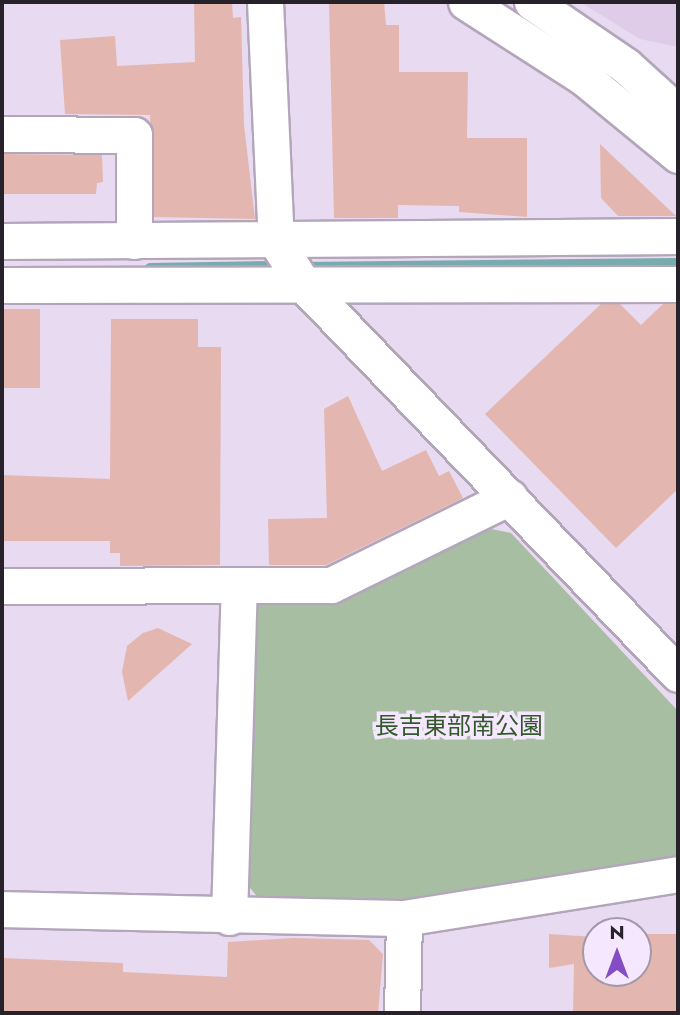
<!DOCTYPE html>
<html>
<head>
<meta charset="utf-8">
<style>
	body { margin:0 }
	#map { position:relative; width:680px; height:1015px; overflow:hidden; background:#e8daf0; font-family:Jost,"Noto Sans JP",sans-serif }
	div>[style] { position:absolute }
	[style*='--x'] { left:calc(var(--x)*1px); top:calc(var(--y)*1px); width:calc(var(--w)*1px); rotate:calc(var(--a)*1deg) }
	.built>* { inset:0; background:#decce8 }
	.green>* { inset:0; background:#a7bea2 }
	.stream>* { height:10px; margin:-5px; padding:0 5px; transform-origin:5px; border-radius:5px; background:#78abab }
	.building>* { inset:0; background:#e4b6b0; transform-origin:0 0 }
	.roads { filter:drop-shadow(2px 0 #b3a6bb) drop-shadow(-2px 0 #b3a6bb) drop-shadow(0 2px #b3a6bb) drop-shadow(0 -2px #b3a6bb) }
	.minor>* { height:35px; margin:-17.5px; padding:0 17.5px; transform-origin:17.5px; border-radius:17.5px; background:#fff }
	span { translate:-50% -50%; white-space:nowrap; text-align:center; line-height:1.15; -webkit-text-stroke:7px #f5e7fd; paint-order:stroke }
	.park-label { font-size:24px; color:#33592b }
	.frame { position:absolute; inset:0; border:4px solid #27222a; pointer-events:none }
	.north { position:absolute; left:582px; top:917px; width:70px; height:70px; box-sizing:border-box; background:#f5e7fd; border:2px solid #a398a9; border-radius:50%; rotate:0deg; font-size:19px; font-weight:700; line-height:28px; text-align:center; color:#27222a }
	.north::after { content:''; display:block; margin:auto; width:24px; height:32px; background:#844dc5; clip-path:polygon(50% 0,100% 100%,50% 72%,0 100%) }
</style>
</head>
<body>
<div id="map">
	<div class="built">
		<i style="clip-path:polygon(580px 2px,678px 2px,678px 47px,640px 39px)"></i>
	</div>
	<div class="green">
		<i style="clip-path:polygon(491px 529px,511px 533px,678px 711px,678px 857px,412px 901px,259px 899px,247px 884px,256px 600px,334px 601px)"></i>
	</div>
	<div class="stream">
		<i style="--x:301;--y:267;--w:377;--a:-0.6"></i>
		<i style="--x:150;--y:268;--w:132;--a:-0.9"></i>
	</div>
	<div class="building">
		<i style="clip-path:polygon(194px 2px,232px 2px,233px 18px,241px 17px,244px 125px,255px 219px,154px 217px,150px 115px,65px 114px,60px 40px,115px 36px,117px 66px,195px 62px)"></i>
		<i style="clip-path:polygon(329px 2px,384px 2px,386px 25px,399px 25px,399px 72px,468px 72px,467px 138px,527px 138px,527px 217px,459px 212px,459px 206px,398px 205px,398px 218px,334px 218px)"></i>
		<i style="clip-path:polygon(600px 144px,676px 216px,618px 216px,601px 198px)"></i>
		<i style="clip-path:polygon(2px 154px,102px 155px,103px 182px,97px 183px,96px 194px,2px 194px)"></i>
		<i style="clip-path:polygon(601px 304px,620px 304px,641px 325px,663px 304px,678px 304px,678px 489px,616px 548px,485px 414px)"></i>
		<i style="left:2px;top:309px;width:38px;height:79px"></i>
		<i style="clip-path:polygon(111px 319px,198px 319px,198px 347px,221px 347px,220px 565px,120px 566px,120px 553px,110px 553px,110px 541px,2px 541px,2px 475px,110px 479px)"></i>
		<i style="clip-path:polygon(348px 396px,382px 471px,426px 450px,439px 476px,449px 471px,463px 498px,326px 565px,269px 565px,268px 519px,327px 518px,324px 409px)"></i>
		<i style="clip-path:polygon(158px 628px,192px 644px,128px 701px,122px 672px,127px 646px,143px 633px)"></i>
		<i style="clip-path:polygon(549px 934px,596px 937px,596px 973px,638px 973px,638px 934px,678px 934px,678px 1013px,573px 1013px,574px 964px,549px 968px)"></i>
		<i style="clip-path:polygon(293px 938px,369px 940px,383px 954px,378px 1013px,2px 1013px,2px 958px,123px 963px,123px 972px,227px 977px,228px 942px)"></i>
	</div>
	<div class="roads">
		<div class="minor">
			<i style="--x:265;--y:2;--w:239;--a:87.4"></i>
			<i style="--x:276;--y:241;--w:51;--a:57.9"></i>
			<i style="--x:303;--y:284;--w:541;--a:46.12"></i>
			<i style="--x:466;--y:2;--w:139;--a:32.7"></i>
			<i style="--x:583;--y:77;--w:123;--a:39.4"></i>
			<i style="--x:532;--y:2;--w:114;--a:34.2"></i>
			<i style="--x:626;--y:66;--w:70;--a:42.1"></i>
			<i style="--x:2;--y:134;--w:132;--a:0.4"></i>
			<i style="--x:134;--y:135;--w:106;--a:90"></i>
			<i style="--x:2;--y:241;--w:676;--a:-0.42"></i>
			<i style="--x:2;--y:285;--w:676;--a:-0.08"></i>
			<i style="--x:2;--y:586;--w:329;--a:-0.2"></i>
			<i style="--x:331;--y:585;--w:199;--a:-26.2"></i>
			<i style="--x:2;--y:909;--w:402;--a:1.3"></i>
			<i style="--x:404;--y:918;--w:278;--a:-9.1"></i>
			<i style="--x:229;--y:917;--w:331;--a:-88.3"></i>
			<i style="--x:402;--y:1013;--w:95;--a:-88.8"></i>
		</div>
	</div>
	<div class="park-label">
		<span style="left:459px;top:726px">長吉東部南公園</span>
	</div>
	<div class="frame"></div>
	<div class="north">N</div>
</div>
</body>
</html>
